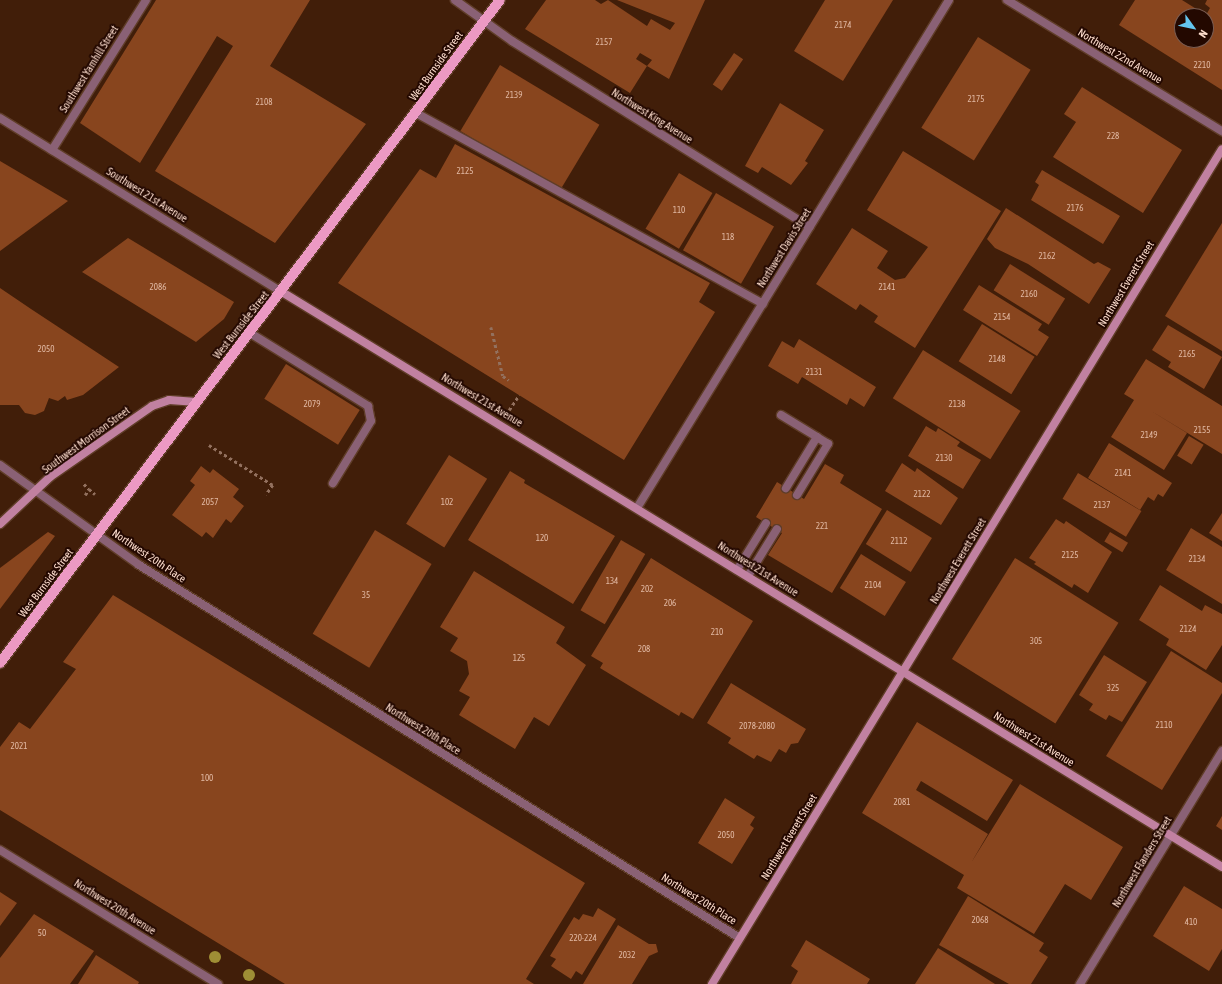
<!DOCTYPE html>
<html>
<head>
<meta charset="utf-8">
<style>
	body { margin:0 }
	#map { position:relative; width:1222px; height:984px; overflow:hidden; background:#411e09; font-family:"Asap Condensed",sans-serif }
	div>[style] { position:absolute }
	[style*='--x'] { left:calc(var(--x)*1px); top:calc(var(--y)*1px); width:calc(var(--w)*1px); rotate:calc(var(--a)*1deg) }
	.building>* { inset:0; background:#88451e; transform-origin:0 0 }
	.path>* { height:2.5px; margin-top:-1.25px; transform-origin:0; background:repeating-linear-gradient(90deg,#93715f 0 3px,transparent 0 6px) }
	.roads { filter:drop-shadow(1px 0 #5f3d28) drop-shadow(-1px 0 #5f3d28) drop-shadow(0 1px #5f3d28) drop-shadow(0 -1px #5f3d28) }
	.lane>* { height:8px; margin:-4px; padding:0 4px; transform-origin:4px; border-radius:4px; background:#8a6175 }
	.street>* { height:8px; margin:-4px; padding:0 4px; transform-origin:4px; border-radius:4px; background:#8a6175 }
	.secondary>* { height:8px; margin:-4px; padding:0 4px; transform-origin:4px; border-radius:4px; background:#c181a1 }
	.primary>* { height:10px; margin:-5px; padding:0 5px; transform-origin:5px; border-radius:5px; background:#ec99c3 }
	.trees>* { width:12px; height:12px; margin:-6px; border-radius:50%; background:#9e8e35 }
	span { translate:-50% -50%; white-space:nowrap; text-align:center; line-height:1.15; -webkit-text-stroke:4px #230800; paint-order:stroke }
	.number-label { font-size:9px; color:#e0b7a1 }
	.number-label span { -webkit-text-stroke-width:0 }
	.street-label { font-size:11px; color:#fdddcd }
	.north { position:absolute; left:1174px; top:8px; width:40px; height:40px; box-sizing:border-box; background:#230800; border:1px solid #7a5d52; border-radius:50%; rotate:123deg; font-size:11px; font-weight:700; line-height:16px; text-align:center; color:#fdddcd }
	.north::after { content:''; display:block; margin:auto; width:14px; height:18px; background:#64c5ee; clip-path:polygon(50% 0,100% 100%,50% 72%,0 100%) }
</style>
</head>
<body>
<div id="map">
	<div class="building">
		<i style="clip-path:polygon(156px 0,310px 0,270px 66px,366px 124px,275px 243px,155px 171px,233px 46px,217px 36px,140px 163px,80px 123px)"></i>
		<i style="clip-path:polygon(546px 0,595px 0,601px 4px,608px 0,647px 26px,651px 19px,670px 30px,675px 23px,617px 0,705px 0,669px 79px,647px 66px,652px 60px,640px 53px,636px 59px,647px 66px,630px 93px,525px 29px)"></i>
		<i style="clip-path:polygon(825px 0,893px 0,843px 81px,794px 51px)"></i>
		<i style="clip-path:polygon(evenodd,1135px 0,1182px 0,1206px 15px,1210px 8px,1205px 4px,1207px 0,1222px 0,1222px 90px,1119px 25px,1135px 0,1182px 16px,1206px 16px,1206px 40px,1182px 40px,1182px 16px)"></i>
		<i style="left:978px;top:37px;width:62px;height:107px;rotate:32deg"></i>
		<i style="left:734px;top:53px;width:11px;height:38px;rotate:34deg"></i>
		<i style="left:500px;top:65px;width:116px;height:77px;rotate:31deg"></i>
		<i style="clip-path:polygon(1082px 87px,1182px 150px,1143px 213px,1053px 157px,1076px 122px,1064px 114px)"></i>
		<i style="clip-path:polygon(780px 103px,824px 130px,805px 161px,808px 163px,791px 185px,762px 167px,758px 173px,745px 166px)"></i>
		<i style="clip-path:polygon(455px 144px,710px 283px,699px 302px,715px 312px,624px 460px,338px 283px,420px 169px,436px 178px)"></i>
		<i style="clip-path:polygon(903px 151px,1001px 211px,915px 348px,874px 322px,878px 316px,860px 304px,856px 310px,816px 284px,852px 228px,888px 251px,877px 268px,895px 280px,905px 278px,928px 247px,867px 210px)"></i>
		<i style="clip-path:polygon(0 161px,68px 201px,0 251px)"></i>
		<i style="clip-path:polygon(1042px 170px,1120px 216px,1103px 244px,1031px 200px,1039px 185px,1035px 182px)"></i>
		<i style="left:679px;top:173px;width:39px;height:65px;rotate:31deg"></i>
		<i style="left:716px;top:193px;width:67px;height:66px;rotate:30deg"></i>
		<i style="clip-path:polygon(1006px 208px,1094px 264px,1098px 262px,1111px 269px,1089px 304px,1028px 264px,995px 248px,987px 239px)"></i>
		<i style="clip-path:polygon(1222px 223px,1222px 351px,1165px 316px)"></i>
		<i style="clip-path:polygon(128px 238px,234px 302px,224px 319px,196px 342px,82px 272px)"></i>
		<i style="left:1010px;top:264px;width:65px;height:31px;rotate:32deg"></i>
		<i style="clip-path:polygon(979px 285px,1042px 324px,1038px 330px,1049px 337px,1037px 356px,963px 310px)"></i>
		<i style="clip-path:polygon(0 288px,31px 309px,119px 367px,83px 395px,67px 400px,65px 396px,58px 401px,49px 398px,44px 411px,35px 415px,25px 413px,19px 405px,0 405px)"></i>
		<i style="left:982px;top:324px;width:62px;height:44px;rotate:32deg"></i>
		<i style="clip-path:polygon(1168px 325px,1222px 357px,1204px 389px,1168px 367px,1171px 362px,1152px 350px)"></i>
		<i style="clip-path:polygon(799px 339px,876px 387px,864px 407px,850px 398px,847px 405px,802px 377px,798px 384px,768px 366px,782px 341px,794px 348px)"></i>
		<i style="left:923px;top:350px;width:115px;height:57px;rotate:32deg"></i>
		<i style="clip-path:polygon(1146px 359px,1222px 406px,1222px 454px,1148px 409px,1187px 433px,1164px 470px,1111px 437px,1134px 400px,1124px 394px)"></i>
		<i style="left:286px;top:364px;width:87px;height:41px;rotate:32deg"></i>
		<i style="clip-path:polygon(926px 426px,936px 432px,938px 428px,960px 442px,957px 446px,981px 460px,963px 489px,908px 456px)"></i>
		<i style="left:1189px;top:436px;width:17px;height:23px;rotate:31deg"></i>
		<i style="clip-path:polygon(1109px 443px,1172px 483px,1163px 497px,1158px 494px,1154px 501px,1148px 497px,1140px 510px,1088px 478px)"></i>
		<i style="left:449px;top:455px;width:45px;height:81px;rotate:32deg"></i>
		<i style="clip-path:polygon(902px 463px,915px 472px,917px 468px,958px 498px,941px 525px,885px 491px)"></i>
		<i style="clip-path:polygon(825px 464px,844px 475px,840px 483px,882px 509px,832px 593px,768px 555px,782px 533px,756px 517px,777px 482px,804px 499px)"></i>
		<i style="clip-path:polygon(201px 466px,210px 473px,213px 469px,239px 489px,233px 497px,244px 506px,231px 523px,226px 519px,213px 538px,206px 532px,202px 537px,172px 515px,195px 485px,190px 481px)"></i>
		<i style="clip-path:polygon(510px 471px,525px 480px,524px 483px,615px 536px,573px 604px,468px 540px)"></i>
		<i style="left:1078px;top:473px;width:74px;height:30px;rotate:31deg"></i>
		<i style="left:887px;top:510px;width:53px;height:40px;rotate:32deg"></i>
		<i style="clip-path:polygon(1222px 513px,1222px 541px,1209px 533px)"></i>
		<i style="clip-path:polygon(1056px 519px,1064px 524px,1066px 521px,1112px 552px,1088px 593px,1074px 584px,1072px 588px,1034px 564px,1036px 562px,1029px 558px)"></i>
		<i style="clip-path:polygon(1191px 528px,1222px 547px,1222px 604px,1166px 570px)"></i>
		<i style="left:375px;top:530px;width:66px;height:121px;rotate:31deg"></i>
		<i style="clip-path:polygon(48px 532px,55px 536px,0 609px,0 568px)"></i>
		<i style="left:1110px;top:532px;width:21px;height:11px;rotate:31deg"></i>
		<i style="left:621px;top:540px;width:28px;height:81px;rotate:30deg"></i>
		<i style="left:861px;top:554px;width:53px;height:40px;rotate:32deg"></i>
		<i style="clip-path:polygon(651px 558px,753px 621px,693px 719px,681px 712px,679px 716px,600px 668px,603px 663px,591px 656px)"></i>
		<i style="left:1015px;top:558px;width:122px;height:119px;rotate:32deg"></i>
		<i style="clip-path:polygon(474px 571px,565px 627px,556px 643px,586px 665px,549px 726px,534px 717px,515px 749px,459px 715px,470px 697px,459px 691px,469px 674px,467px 661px,450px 651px,458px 638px,440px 627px)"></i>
		<i style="clip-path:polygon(1160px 585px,1202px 611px,1205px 605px,1222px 614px,1222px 645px,1206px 670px,1166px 645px,1169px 639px,1139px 620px)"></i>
		<i style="clip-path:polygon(113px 595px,585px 883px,526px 979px,534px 984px,285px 984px,0 810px,0 747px,19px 722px,30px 729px,76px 669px,63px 662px)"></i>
		<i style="clip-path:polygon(1171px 651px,1222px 683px,1222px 693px,1162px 790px,1106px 756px)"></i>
		<i style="clip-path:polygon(1104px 655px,1147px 682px,1122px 722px,1109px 715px,1106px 720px,1089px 710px,1093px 704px,1079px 695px)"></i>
		<i style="clip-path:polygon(731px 683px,806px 729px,798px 743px,791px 744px,786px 753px,779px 749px,771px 762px,757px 755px,754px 759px,728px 743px,731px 738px,707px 723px)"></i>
		<i style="clip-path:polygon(917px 722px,1013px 780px,987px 821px,921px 781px,916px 790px,988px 834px,971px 863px,1020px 784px,1123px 847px,1091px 900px,1065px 884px,1034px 934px,957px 888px,964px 875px,862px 813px)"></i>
		<i style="clip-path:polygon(725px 798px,755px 817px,750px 825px,754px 828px,732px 864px,698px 843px)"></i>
		<i style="clip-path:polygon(1222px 816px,1222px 830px,1216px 826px)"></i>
		<i style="clip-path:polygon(1184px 886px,1222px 909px,1222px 949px,1209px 971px,1153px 936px)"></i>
		<i style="clip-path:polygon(0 892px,17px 903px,0 926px)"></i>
		<i style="clip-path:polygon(968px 896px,1044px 943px,1039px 951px,1048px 957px,1031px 984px,1009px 984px,939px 945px)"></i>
		<i style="clip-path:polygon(598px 908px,616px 919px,582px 975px,576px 971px,571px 979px,551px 966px,556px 959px,550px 956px,574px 917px,579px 920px,583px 914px,593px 917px)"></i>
		<i style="clip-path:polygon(34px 914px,94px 951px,70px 984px,0 984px,0 958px)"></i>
		<i style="clip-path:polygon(618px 925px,649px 944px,656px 944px,658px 952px,649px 956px,632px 984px,583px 984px)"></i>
		<i style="clip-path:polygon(806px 940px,870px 979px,867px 984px,791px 984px,798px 971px,791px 966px)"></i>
		<i style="clip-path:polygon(938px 948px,995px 984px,915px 984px)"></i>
		<i style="clip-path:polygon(96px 955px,139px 982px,138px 984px,78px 984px)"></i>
	</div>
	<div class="path">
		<i style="--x:491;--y:327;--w:50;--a:76.2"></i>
		<i style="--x:503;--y:376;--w:7;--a:34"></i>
		<i style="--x:509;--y:410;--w:18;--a:-56"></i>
		<i style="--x:209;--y:445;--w:75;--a:32"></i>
		<i style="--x:273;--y:485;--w:12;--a:125"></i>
		<i style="--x:84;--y:484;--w:7;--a:45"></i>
		<i style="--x:85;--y:495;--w:7;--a:-56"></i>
		<i style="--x:89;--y:489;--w:8;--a:40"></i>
	</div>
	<div class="roads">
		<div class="lane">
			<i style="--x:416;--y:113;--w:396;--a:28.8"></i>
			<i style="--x:52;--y:150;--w:177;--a:-57.9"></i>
			<i style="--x:250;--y:333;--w:139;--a:31.7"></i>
			<i style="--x:368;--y:406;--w:15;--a:79"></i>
			<i style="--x:371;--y:421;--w:73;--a:121.5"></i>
			<i style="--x:781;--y:415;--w:42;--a:31.4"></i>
			<i style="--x:817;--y:437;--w:60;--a:121.3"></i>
			<i style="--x:797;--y:495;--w:60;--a:-58.7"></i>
			<i style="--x:828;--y:444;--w:13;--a:-148"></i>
			<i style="--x:737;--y:570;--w:55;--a:-58.3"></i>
			<i style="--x:748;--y:576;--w:55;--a:-58.3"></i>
		</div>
		<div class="street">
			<i style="--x:455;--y:0;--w:70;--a:35.7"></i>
			<i style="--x:512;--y:41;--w:351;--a:32"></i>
			<i style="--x:1007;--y:0;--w:252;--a:31.4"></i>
			<i style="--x:0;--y:118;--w:331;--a:31.7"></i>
			<i style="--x:0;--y:465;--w:171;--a:35.7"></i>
			<i style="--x:139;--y:565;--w:707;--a:31.83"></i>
			<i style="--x:637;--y:508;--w:596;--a:-58.44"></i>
			<i style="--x:0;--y:850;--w:256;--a:31.6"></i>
			<i style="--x:1080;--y:984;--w:273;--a:-58.6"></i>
		</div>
		<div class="secondary">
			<i style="--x:282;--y:292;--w:1102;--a:31.45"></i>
			<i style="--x:0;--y:524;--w:69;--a:-43.2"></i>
			<i style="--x:50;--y:477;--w:124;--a:-34.8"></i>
			<i style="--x:152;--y:406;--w:18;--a:-19"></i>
			<i style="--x:169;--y:400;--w:28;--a:4"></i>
			<i style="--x:712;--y:984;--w:978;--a:-58.58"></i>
		</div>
		<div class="primary">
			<i style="--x:0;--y:663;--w:830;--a:-52.98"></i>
		</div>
	</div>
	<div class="trees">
		<i style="left:215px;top:957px"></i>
		<i style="left:249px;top:975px"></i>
	</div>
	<div class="number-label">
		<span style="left:843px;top:25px">2174</span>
		<span style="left:604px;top:42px">2157</span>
		<span style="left:1202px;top:65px">2210</span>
		<span style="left:514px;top:95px">2139</span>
		<span style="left:976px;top:99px">2175</span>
		<span style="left:264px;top:102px">2108</span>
		<span style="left:1113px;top:136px">228</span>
		<span style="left:465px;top:171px">2125</span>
		<span style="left:1075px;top:208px">2176</span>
		<span style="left:679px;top:210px">110</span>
		<span style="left:728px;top:237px">118</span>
		<span style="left:1047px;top:256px">2162</span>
		<span style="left:158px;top:287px">2086</span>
		<span style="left:887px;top:287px">2141</span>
		<span style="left:1029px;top:294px">2160</span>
		<span style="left:1002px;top:317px">2154</span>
		<span style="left:46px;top:349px">2050</span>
		<span style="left:1187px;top:354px">2165</span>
		<span style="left:997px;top:359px">2148</span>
		<span style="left:814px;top:372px">2131</span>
		<span style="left:312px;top:404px">2079</span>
		<span style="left:957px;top:404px">2138</span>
		<span style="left:1202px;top:430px">2155</span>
		<span style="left:1149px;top:435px">2149</span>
		<span style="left:944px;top:458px">2130</span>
		<span style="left:1123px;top:473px">2141</span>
		<span style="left:922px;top:494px">2122</span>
		<span style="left:210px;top:502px">2057</span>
		<span style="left:447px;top:502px">102</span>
		<span style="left:1102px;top:505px">2137</span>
		<span style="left:822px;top:526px">221</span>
		<span style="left:542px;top:538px">120</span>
		<span style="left:899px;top:541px">2112</span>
		<span style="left:1070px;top:555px">2125</span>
		<span style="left:1197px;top:559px">2134</span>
		<span style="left:612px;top:581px">134</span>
		<span style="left:873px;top:585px">2104</span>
		<span style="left:647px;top:589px">202</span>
		<span style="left:366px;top:595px">35</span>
		<span style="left:670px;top:603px">206</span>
		<span style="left:1188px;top:629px">2124</span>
		<span style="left:717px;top:632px">210</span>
		<span style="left:1036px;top:641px">305</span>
		<span style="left:644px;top:649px">208</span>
		<span style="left:519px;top:658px">125</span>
		<span style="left:1113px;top:688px">325</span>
		<span style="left:1164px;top:725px">2110</span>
		<span style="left:757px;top:726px">2078-2080</span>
		<span style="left:19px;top:746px">2021</span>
		<span style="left:207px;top:778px">100</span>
		<span style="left:902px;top:802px">2081</span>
		<span style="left:726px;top:835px">2050</span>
		<span style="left:980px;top:920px">2068</span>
		<span style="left:1191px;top:922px">410</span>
		<span style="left:42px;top:933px">50</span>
		<span style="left:583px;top:938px">220-224</span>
		<span style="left:627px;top:955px">2032</span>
	</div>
	<div class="street-label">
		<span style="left:1120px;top:56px;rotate:31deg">Northwest 22nd Avenue</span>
		<span style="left:436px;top:66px;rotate:-54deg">West Burnside Street</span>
		<span style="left:89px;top:69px;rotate:-58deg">Southwest Yamhill Street</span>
		<span style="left:652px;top:116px;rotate:32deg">Northwest King Avenue</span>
		<span style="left:147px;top:195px;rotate:32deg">Southwest 21st Avenue</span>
		<span style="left:784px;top:248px;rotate:-58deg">Northwest Davis Street</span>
		<span style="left:1126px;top:284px;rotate:-59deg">Northwest Everett Street</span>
		<span style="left:241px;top:325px;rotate:-52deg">West Burnside Street</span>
		<span style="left:482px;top:400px;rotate:31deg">Northwest 21st Avenue</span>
		<span style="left:86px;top:440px;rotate:-36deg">Southwest Morrison Street</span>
		<span style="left:149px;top:556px;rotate:34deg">Northwest 20th Place</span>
		<span style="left:958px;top:561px;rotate:-59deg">Northwest Everett Street</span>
		<span style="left:758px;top:569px;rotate:32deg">Northwest 21st Avenue</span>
		<span style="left:46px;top:583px;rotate:-53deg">West Burnside Street</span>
		<span style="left:423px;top:729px;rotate:32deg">Northwest 20th Place</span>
		<span style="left:1034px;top:739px;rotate:32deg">Northwest 21st Avenue</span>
		<span style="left:789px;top:837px;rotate:-59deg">Northwest Everett Street</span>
		<span style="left:1142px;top:862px;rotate:-59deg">Northwest Flanders Street</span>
		<span style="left:699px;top:899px;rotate:32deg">Northwest 20th Place</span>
		<span style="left:115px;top:907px;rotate:32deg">Northwest 20th Avenue</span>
	</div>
	<div class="north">N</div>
</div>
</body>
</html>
